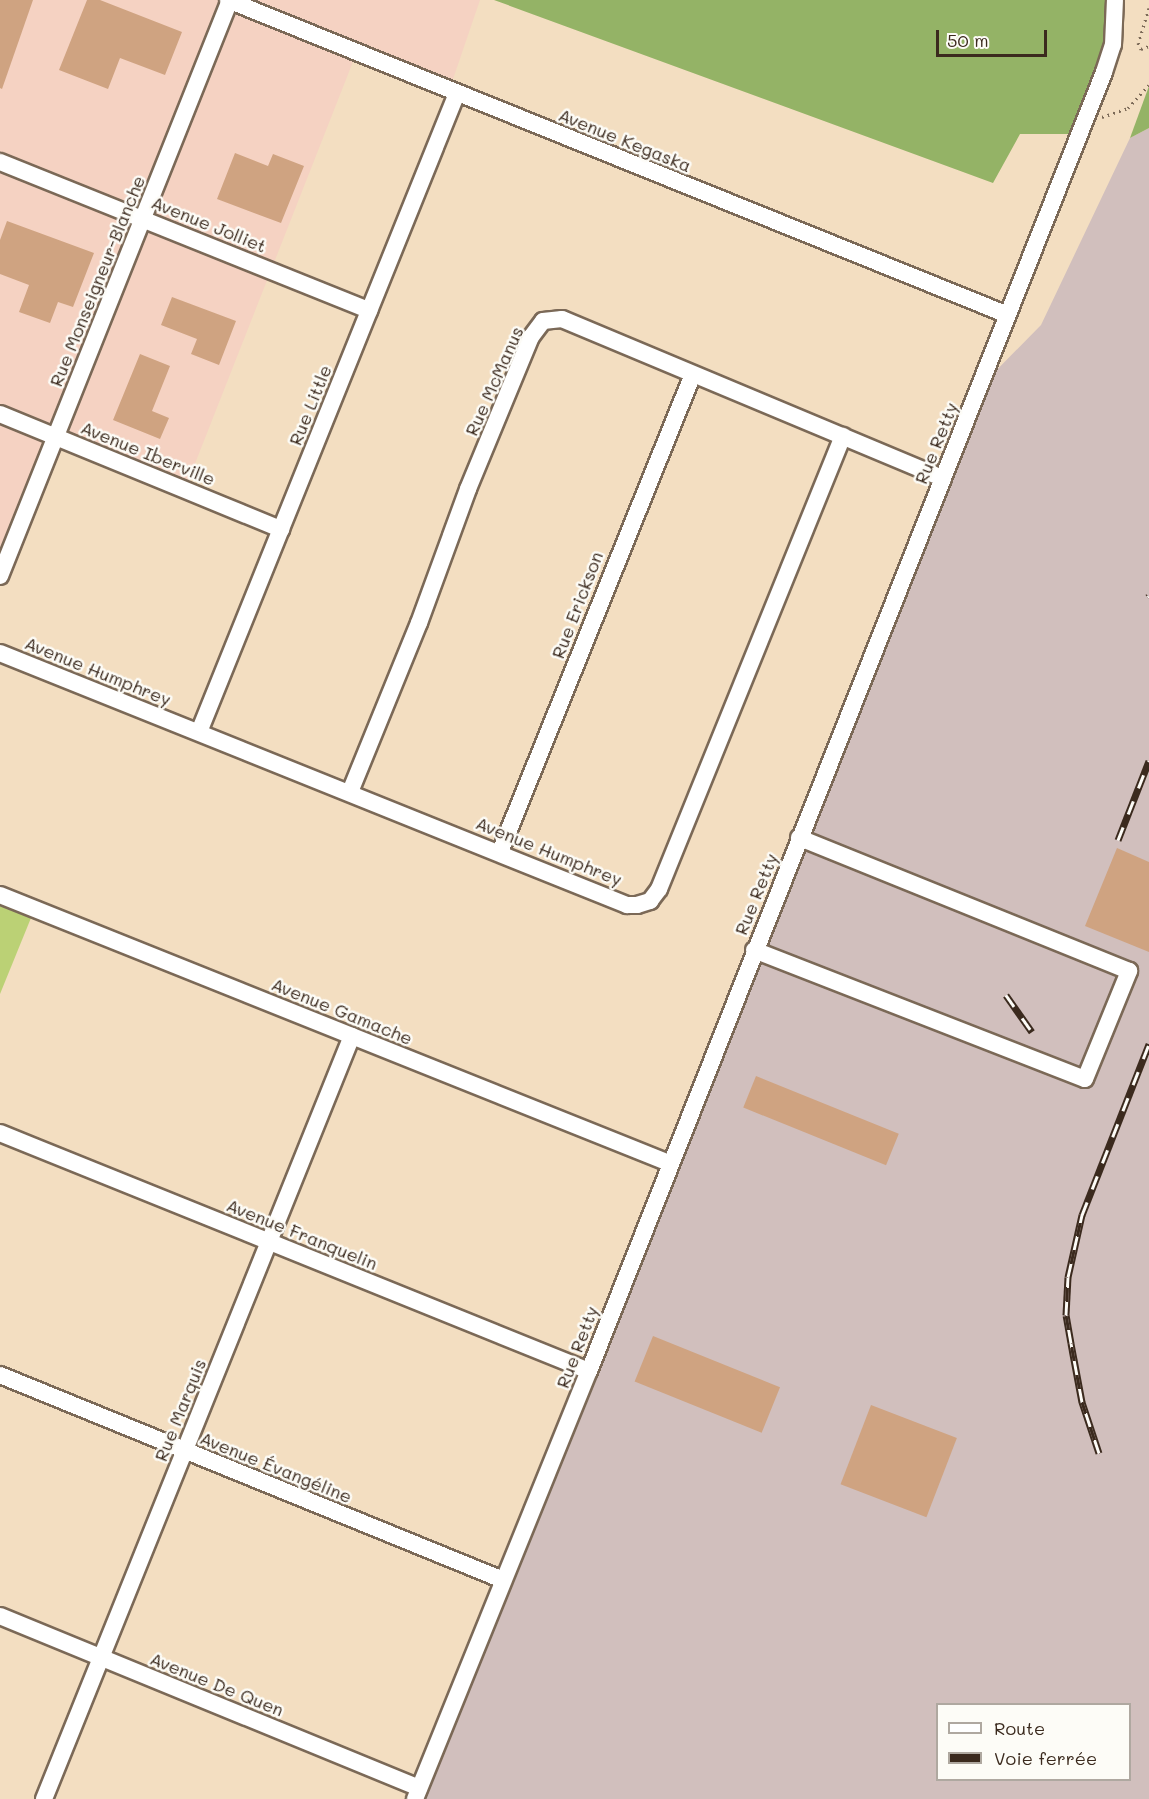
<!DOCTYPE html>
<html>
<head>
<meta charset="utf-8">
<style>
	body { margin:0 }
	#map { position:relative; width:1149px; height:1799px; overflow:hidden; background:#f3dec1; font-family:Mali,sans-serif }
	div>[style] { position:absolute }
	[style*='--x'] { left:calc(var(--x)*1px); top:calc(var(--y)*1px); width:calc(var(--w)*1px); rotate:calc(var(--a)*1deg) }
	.built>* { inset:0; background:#f5d2c2 }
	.industrial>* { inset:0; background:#d1bfbd }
	.green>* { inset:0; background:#bbd175 }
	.forest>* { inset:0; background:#94b366 }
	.building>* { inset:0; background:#cfa381; transform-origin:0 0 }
	.path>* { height:3px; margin-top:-1.5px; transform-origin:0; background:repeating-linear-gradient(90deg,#7b6957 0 1.5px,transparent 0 6px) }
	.roads { filter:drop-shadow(2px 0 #7b6957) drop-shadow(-2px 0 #7b6957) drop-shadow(0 2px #7b6957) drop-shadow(0 -2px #7b6957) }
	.minor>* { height:16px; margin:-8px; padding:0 8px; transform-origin:8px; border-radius:8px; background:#fff }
	.rail>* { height:7px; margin-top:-3.5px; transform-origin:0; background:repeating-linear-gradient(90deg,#fdfcf7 0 14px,#3b2a1e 0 28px); box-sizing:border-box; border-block:2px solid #3b2a1e }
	span { translate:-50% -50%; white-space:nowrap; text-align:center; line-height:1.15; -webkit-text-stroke:5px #fdfcf7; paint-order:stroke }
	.street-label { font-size:18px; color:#3b2a1e }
	.legend { position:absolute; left:936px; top:1703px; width:195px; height:78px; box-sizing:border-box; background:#fdfcf7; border:2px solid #afa8a0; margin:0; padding:8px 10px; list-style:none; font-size:18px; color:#3b2a1e }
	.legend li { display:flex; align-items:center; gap:12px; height:30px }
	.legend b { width:30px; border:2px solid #afa8a0 }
	.scale { position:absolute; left:936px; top:30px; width:111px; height:27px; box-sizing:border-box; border:3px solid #3b2a1e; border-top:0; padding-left:8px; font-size:18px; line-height:21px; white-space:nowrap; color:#3b2a1e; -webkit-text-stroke:4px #fdfcf7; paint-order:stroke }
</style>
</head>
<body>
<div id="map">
	<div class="built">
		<i style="clip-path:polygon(0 0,480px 0,451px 85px,358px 49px,185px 489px,56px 436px,0 576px)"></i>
	</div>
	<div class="industrial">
		<i style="clip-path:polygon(evenodd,1149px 128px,1149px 1799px,415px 1799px,978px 389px,1041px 325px,1130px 138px,1149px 128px,938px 1704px,1130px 1704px,1130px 1780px,938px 1780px,938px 1704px)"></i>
	</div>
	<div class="green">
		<i style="clip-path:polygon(0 899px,33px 913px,0 994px)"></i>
	</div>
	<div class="forest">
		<i style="clip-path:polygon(494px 0,1115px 0,1116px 16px,1079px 134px,1020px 134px,993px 183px)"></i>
		<i style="clip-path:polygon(1149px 86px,1149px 128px,1130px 138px)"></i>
	</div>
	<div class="building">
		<i style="clip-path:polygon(0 0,33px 0,2px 89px,0 88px)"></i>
		<i style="clip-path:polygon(87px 0,100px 0,182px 32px,165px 75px,120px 58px,108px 89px,59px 70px)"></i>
		<i style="clip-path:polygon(235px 153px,268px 166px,273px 154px,304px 166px,281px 223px,217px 199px)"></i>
		<i style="clip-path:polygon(7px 221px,94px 253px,73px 307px,58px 302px,50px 323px,19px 312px,29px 285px,0 274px,0 240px)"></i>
		<i style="clip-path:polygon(172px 297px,236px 321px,219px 365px,191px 354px,197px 339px,161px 325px)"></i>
		<i style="clip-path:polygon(140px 354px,170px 366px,152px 411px,169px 418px,160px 439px,113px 420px)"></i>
		<i style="clip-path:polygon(1117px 848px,1149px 862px,1149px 952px,1085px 926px)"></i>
		<i style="left:756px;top:1076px;width:154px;height:34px;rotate:22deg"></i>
		<i style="left:653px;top:1336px;width:137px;height:49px;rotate:22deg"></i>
		<i style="left:871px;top:1405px;width:92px;height:85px;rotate:21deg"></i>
	</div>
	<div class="path">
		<i style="--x:1149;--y:8;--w:37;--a:107"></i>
		<i style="--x:1138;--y:43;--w:7;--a:63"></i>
		<i style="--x:1141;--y:49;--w:9;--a:-21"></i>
		<i style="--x:1102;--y:117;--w:28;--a:-19"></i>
		<i style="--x:1128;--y:108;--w:31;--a:-48"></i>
	</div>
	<div class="roads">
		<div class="minor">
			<i style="--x:228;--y:0;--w:841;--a:21.99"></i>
			<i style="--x:0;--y:162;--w:398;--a:21.9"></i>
			<i style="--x:0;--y:414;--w:304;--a:22.3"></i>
			<i style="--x:0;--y:576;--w:620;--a:-68.23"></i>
			<i style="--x:0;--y:653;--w:676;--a:21.9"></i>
			<i style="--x:627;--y:905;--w:10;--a:0"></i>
			<i style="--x:637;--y:905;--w:14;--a:-17"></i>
			<i style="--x:650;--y:901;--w:15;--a:-53"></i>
			<i style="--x:659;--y:889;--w:489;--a:-67.9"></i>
			<i style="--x:199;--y:732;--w:689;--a:-68.01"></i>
			<i style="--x:350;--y:792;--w:183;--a:-67.8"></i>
			<i style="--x:419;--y:623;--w:143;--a:-69.9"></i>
			<i style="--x:468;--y:489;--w:165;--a:-67.5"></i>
			<i style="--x:531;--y:337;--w:20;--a:-53"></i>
			<i style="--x:543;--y:321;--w:19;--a:-6"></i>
			<i style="--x:562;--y:319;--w:413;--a:22.7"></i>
			<i style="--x:500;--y:852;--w:515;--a:-68.01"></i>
			<i style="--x:0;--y:895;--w:721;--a:21.83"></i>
			<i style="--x:754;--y:950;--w:355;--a:21.3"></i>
			<i style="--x:1085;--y:1079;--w:117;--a:-67.8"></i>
			<i style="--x:1129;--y:971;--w:356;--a:-158"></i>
			<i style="--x:0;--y:1133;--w:635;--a:22"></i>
			<i style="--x:0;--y:1375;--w:543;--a:22.17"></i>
			<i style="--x:0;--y:1616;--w:453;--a:22.3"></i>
			<i style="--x:44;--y:1799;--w:823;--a:-68.02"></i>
			<i style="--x:415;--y:1799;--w:462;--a:-67.9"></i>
			<i style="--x:589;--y:1371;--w:1397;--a:-68.37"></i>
			<i style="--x:1104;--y:72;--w:28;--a:-72"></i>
			<i style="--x:1113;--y:45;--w:45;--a:-87.5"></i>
		</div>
	</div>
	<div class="rail">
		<i style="--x:1148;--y:597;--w:1;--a:-45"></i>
		<i style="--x:1118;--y:840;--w:85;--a:-68.6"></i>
		<i style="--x:1006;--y:995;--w:45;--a:54.9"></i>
		<i style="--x:1099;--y:1453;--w:54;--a:-108.4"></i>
		<i style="--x:1082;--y:1402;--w:60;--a:-100.6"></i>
		<i style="--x:1071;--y:1343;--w:28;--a:-100"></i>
		<i style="--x:1066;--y:1315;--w:38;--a:-87"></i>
		<i style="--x:1068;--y:1277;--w:64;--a:-77.3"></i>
		<i style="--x:1082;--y:1215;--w:184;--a:-68.6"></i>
	</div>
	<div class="street-label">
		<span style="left:625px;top:140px;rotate:22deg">Avenue Kegaska</span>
		<span style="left:209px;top:224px;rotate:22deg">Avenue Jolliet</span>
		<span style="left:97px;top:281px;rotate:-68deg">Rue Monseigneur-Blanche</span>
		<span style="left:494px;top:381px;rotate:-66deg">Rue McManus</span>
		<span style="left:310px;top:405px;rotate:-68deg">Rue Little</span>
		<span style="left:936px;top:443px;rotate:-68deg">Rue Retty</span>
		<span style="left:148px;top:453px;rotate:22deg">Avenue Iberville</span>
		<span style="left:577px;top:605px;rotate:-69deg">Rue Erickson</span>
		<span style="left:98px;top:671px;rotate:22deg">Avenue Humphrey</span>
		<span style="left:549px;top:851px;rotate:22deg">Avenue Humphrey</span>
		<span style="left:756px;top:894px;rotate:-68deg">Rue Retty</span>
		<span style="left:342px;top:1011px;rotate:22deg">Avenue Gamache</span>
		<span style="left:302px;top:1234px;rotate:22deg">Avenue Franquelin</span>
		<span style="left:577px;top:1347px;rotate:-69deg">Rue Retty</span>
		<span style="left:180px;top:1410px;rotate:-68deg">Rue Marquis</span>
		<span style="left:276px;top:1467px;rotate:22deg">Avenue Évangéline</span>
		<span style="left:217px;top:1684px;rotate:22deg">Avenue De Quen</span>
	</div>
	<ul class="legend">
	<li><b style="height:8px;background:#fff"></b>Route</li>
	<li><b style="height:8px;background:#3b2a1e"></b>Voie ferrée</li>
	</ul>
	<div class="scale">50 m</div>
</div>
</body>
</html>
